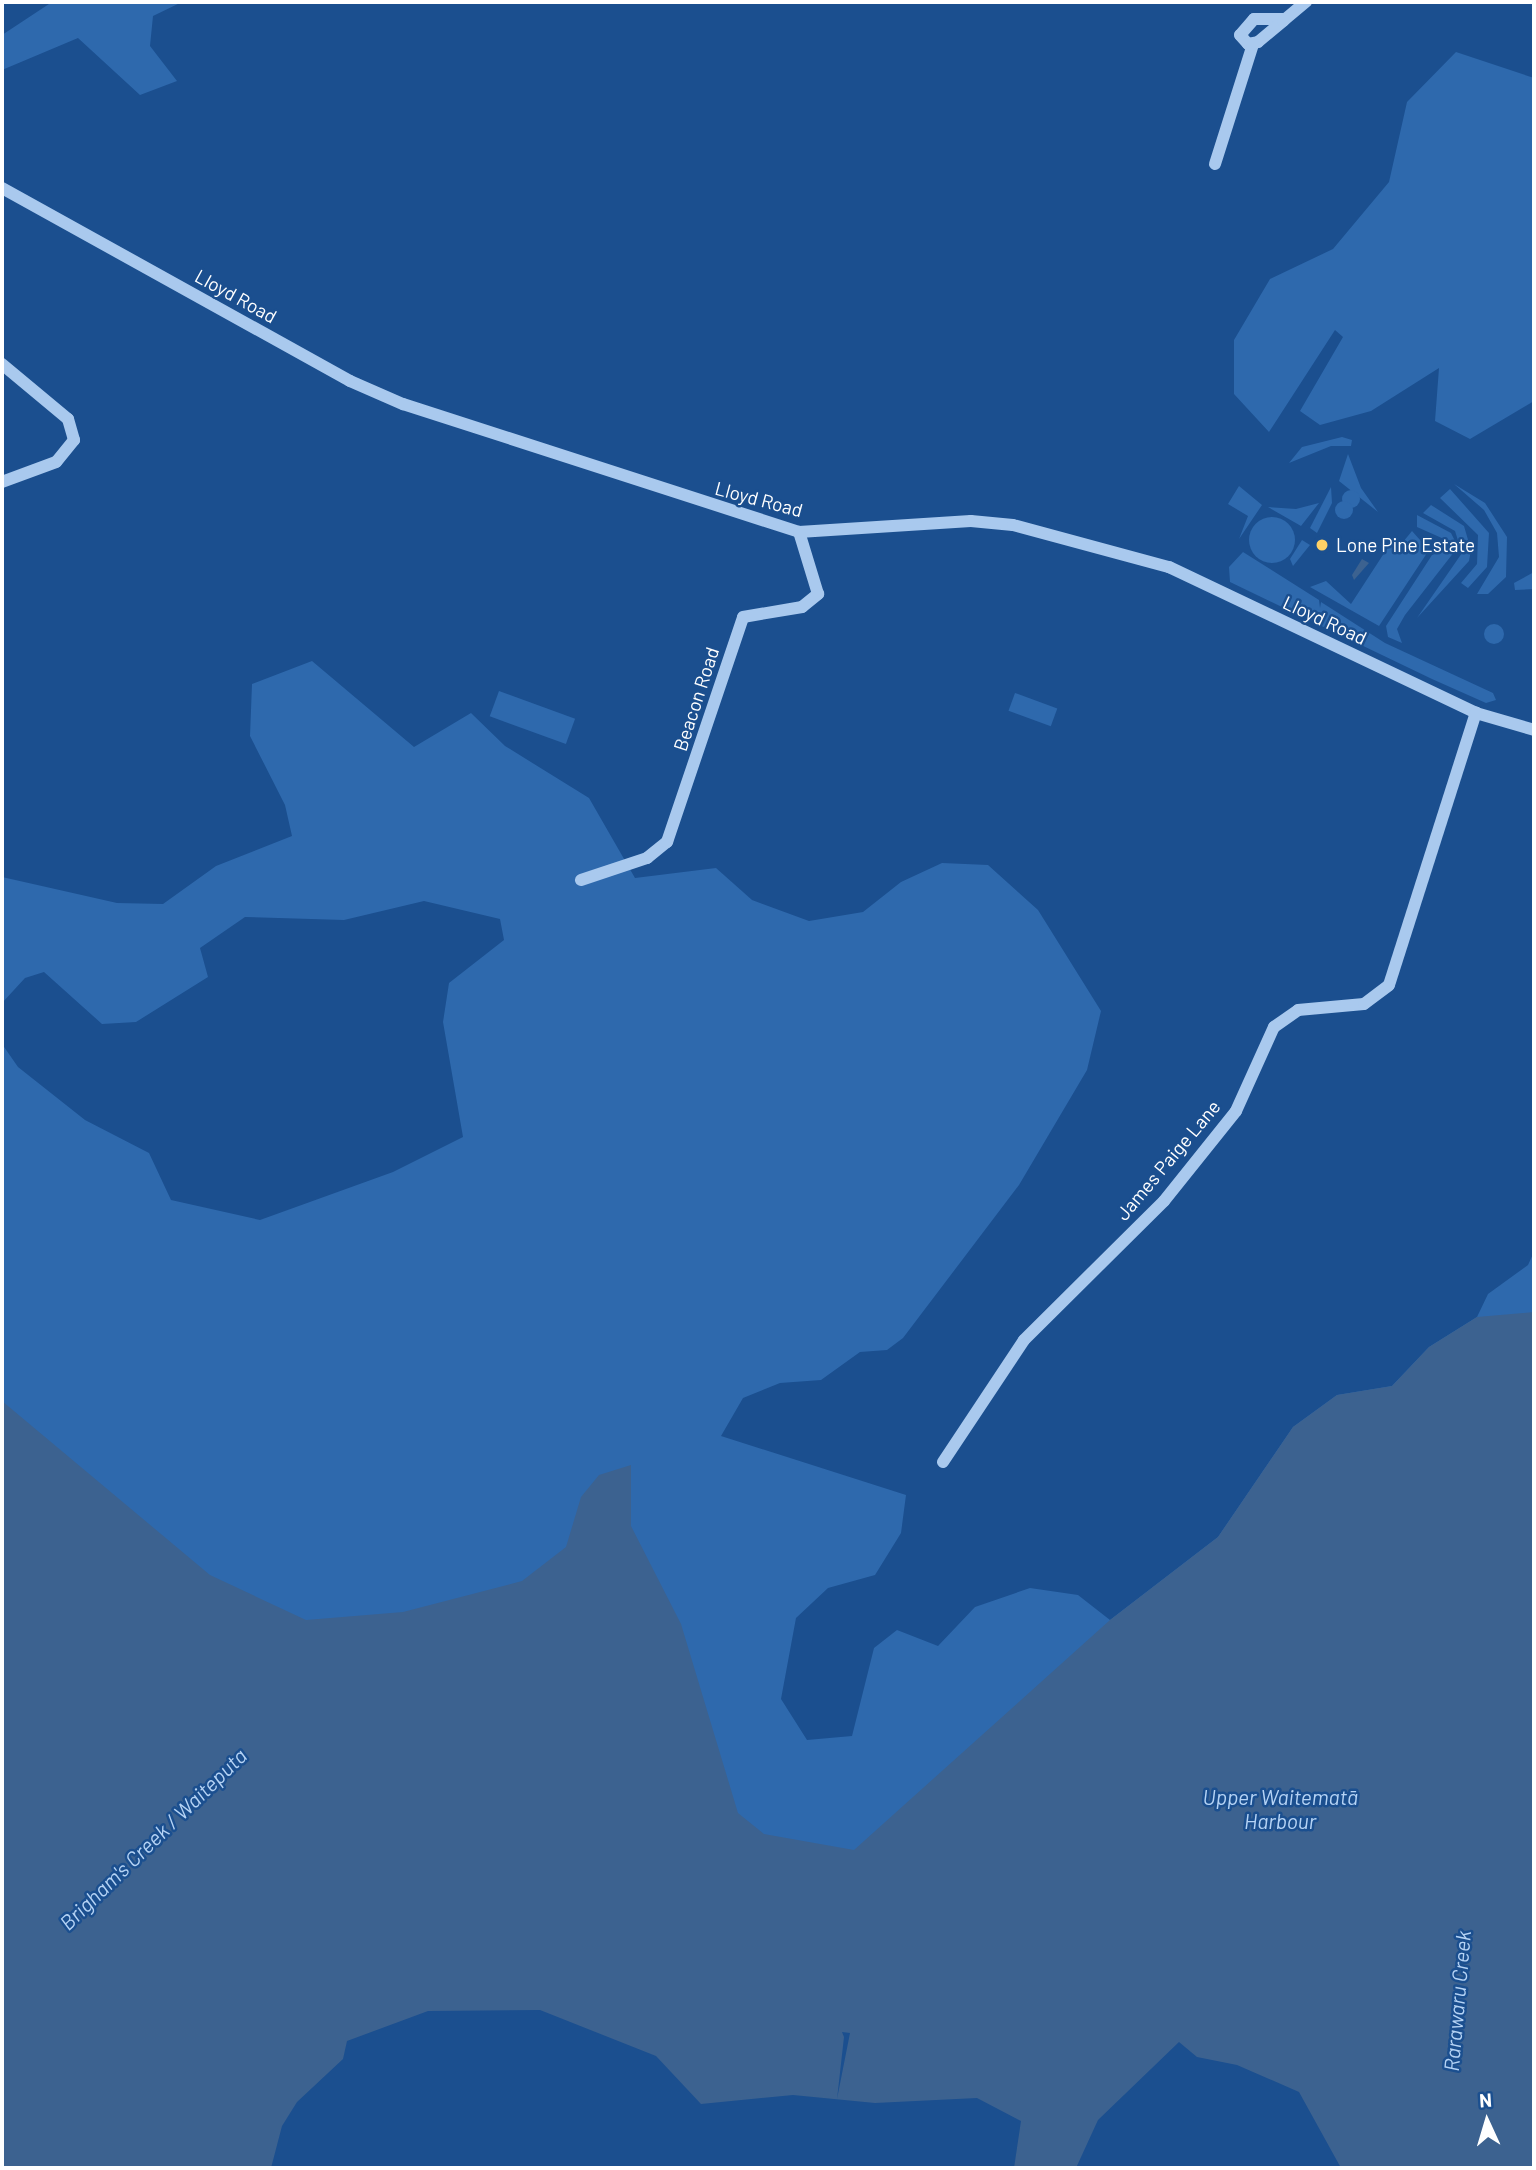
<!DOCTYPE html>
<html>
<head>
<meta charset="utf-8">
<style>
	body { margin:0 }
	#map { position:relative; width:1536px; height:2170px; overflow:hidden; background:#1b4f8f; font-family:Barlow,sans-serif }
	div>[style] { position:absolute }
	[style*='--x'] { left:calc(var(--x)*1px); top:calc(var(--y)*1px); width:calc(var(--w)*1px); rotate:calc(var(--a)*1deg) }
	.green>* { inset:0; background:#2e69ad; transform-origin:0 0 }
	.round { border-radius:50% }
	.water>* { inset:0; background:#3c6290 }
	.pier>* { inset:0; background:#1b4f8f }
	.minor>* { height:12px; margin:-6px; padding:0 6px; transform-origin:6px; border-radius:6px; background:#a9c9ee }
	.dots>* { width:19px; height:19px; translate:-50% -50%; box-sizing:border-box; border:4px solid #1b4f8f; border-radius:50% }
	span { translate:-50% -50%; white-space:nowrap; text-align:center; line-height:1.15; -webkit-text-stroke:5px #1b4f8f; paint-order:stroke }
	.street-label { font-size:19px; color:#fff }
	.poi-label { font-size:19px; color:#fff }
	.left { translate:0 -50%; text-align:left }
	.water-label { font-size:21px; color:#b5d3f5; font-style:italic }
	.frame { position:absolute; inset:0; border:4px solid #fff; pointer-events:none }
	.north { position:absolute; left:1452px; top:2086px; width:70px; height:70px; -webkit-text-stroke:5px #1b4f8f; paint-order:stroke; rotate:356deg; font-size:19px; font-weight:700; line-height:28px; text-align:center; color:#fff }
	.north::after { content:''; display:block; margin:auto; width:24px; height:32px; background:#fff; clip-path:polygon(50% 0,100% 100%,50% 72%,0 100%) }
</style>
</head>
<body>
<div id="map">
	<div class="green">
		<i style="clip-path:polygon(52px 2px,182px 2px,153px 16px,150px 46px,177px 81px,140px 95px,78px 38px,2px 70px,2px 35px)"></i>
		<i style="clip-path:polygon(1456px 52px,1534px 78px,1534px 401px,1470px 439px,1435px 421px,1439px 368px,1371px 411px,1320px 425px,1300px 411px,1343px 337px,1335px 330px,1269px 432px,1234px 394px,1234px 340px,1270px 279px,1333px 249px,1389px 182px,1407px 102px)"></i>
		<i style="clip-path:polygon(1342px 437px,1352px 440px,1351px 446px,1331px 446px,1289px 463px,1302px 447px)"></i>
		<i style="clip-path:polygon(1348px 454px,1361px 488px,1378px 512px,1339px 481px)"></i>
		<i style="clip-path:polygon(1454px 484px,1485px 503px,1507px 537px,1506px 577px,1488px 594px,1477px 594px,1499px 557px,1497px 533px,1484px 510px)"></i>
		<i style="clip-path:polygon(1239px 486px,1262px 505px,1239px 539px,1248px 516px,1228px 504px)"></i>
		<i style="clip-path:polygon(1331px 487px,1332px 503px,1317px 533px,1310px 528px)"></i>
		<i style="clip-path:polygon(1450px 489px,1489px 533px,1487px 567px,1468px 588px,1461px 583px,1477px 564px,1478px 535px,1440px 498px)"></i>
		<i class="round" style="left:1342px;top:490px;width:18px;height:18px"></i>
		<i class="round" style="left:1335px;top:501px;width:18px;height:18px"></i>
		<i style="clip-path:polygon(1319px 503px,1301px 526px,1268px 507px,1296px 509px)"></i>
		<i style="clip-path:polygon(1431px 505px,1464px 526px,1471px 550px,1469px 561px,1417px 618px,1462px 553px,1455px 531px,1423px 513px)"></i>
		<i style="clip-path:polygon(1417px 515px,1451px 533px,1458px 547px,1405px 615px,1397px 629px,1402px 643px,1388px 637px,1386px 626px,1432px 555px,1448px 550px,1444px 539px,1417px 527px)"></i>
		<i class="round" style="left:1249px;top:517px;width:46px;height:46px"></i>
		<i style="clip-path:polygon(1412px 531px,1429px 550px,1379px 626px,1310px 587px,1326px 581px,1351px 604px,1392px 541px,1403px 542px)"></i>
		<i style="clip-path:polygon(1302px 540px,1310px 545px,1293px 566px,1290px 559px)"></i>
		<i style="clip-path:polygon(1243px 552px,1319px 600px,1320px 608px,1321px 602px,1385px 643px,1493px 693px,1496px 700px,1486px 703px,1432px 679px,1230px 582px,1229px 567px)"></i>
		<i style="clip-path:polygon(1534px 572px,1534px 589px,1515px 590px,1514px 583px)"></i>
		<i class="round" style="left:1484px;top:624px;width:20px;height:20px"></i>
		<i style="clip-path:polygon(312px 661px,414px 747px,471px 713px,505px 746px,589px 798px,635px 878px,716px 868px,752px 900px,809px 921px,863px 912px,901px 882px,942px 863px,988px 865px,1038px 910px,1101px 1011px,1087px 1070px,1019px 1185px,903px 1338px,887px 1350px,860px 1352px,821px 1380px,780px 1383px,743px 1398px,721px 1436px,906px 1495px,901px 1533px,875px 1575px,828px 1588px,796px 1618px,781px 1699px,807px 1740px,852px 1736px,874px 1648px,897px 1630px,938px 1646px,975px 1607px,1030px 1588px,1078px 1595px,1110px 1620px,1218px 1537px,1293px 1427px,1337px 1395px,1392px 1386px,1429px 1347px,1477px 1317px,1488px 1294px,1528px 1265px,1534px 1252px,1534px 1547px,1040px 1902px,2px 1669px,2px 1044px,18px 1067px,85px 1120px,149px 1153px,171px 1200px,260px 1220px,393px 1172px,463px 1137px,443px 1022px,449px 983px,504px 940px,500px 919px,424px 901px,344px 920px,245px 917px,200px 948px,208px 977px,136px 1022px,102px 1024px,44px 972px,25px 978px,2px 1003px,2px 877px,117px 903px,163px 904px,216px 866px,292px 836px,285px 805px,250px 736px,252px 684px)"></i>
		<i style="left:499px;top:691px;width:81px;height:27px;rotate:20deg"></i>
		<i style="left:1015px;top:693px;width:45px;height:19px;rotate:20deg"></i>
	</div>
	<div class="water">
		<i style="clip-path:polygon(1362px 559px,1369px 563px,1354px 580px,1352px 575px)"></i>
		<i style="clip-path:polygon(1534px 1312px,1534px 2168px,1341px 2168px,1299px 2092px,1237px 2065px,1197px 2057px,1179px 2042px,1098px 2120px,1076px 2168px,1014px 2168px,1021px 2121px,977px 2098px,875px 2103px,793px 2095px,701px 2104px,656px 2056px,540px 2010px,428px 2011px,347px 2041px,343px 2059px,297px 2102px,282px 2126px,271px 2168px,2px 2168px,2px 1401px,210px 1575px,306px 1620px,403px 1612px,522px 1581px,566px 1547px,581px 1497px,599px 1475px,631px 1465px,631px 1526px,681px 1624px,738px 1813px,764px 1834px,854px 1850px,1110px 1620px,1218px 1537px,1293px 1427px,1337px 1395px,1392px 1386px,1429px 1347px,1477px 1317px)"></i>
	</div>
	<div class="pier">
		<i style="clip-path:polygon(842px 2032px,850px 2033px,837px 2099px,844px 2037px)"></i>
	</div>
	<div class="minor">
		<i style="--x:1285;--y:19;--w:31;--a:180"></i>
		<i style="--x:1254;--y:19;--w:21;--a:131"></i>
		<i style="--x:1240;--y:35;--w:12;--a:48"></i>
		<i style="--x:1248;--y:44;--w:10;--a:-11"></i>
		<i style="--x:1258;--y:42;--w:33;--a:-40"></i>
		<i style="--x:1283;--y:21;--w:30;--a:-40"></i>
		<i style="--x:1215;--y:164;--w:126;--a:-72.4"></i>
		<i style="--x:2;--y:188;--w:398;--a:29"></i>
		<i style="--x:350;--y:381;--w:58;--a:23.5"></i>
		<i style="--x:403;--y:404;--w:416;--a:17.9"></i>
		<i style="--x:799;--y:532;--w:172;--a:-3.7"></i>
		<i style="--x:971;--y:521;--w:42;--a:5.4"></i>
		<i style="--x:1013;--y:525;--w:162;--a:15.1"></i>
		<i style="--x:1169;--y:567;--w:340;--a:25.4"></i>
		<i style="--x:1476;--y:713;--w:60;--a:16.3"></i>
		<i style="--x:2;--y:364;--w:86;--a:39.8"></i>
		<i style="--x:68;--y:419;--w:22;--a:74"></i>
		<i style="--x:74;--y:440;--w:28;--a:129"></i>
		<i style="--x:56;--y:462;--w:58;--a:159.7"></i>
		<i style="--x:581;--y:880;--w:70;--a:-18.4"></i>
		<i style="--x:647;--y:858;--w:26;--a:-39"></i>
		<i style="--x:667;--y:842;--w:237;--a:-71.3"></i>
		<i style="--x:743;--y:617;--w:60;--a:-9.6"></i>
		<i style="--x:802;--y:607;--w:21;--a:-39"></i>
		<i style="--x:818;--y:594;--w:65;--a:-107"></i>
		<i style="--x:943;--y:1462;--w:146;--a:-56.4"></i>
		<i style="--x:1024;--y:1340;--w:197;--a:-44.8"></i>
		<i style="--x:1164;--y:1201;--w:115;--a:-51.3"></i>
		<i style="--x:1236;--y:1111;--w:92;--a:-65.7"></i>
		<i style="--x:1274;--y:1027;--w:29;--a:-35"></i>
		<i style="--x:1298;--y:1010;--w:66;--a:-5.2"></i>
		<i style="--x:1364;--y:1004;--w:31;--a:-37"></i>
		<i style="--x:1389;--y:985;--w:286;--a:-72.3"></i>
	</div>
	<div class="dots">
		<i style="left:1322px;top:545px;background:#ffd166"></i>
	</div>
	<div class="street-label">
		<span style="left:236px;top:296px;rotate:29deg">Lloyd Road</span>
		<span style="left:759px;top:499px;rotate:15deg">Lloyd Road</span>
		<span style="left:1325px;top:620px;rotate:25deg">Lloyd Road</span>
		<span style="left:696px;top:699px;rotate:-72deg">Beacon Road</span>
		<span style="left:1168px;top:1160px;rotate:-50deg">James Paige Lane</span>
	</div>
	<div class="poi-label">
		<span class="left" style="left:1336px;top:545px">Lone Pine Estate</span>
	</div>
	<div class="water-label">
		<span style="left:1280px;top:1809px">Upper Waitematā<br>Harbour</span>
		<span style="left:153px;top:1839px;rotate:-44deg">Brigham's Creek / Waiteputa</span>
		<span style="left:1457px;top:2001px;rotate:-85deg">Rarawaru Creek</span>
	</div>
	<div class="frame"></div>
	<div class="north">N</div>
</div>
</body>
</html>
